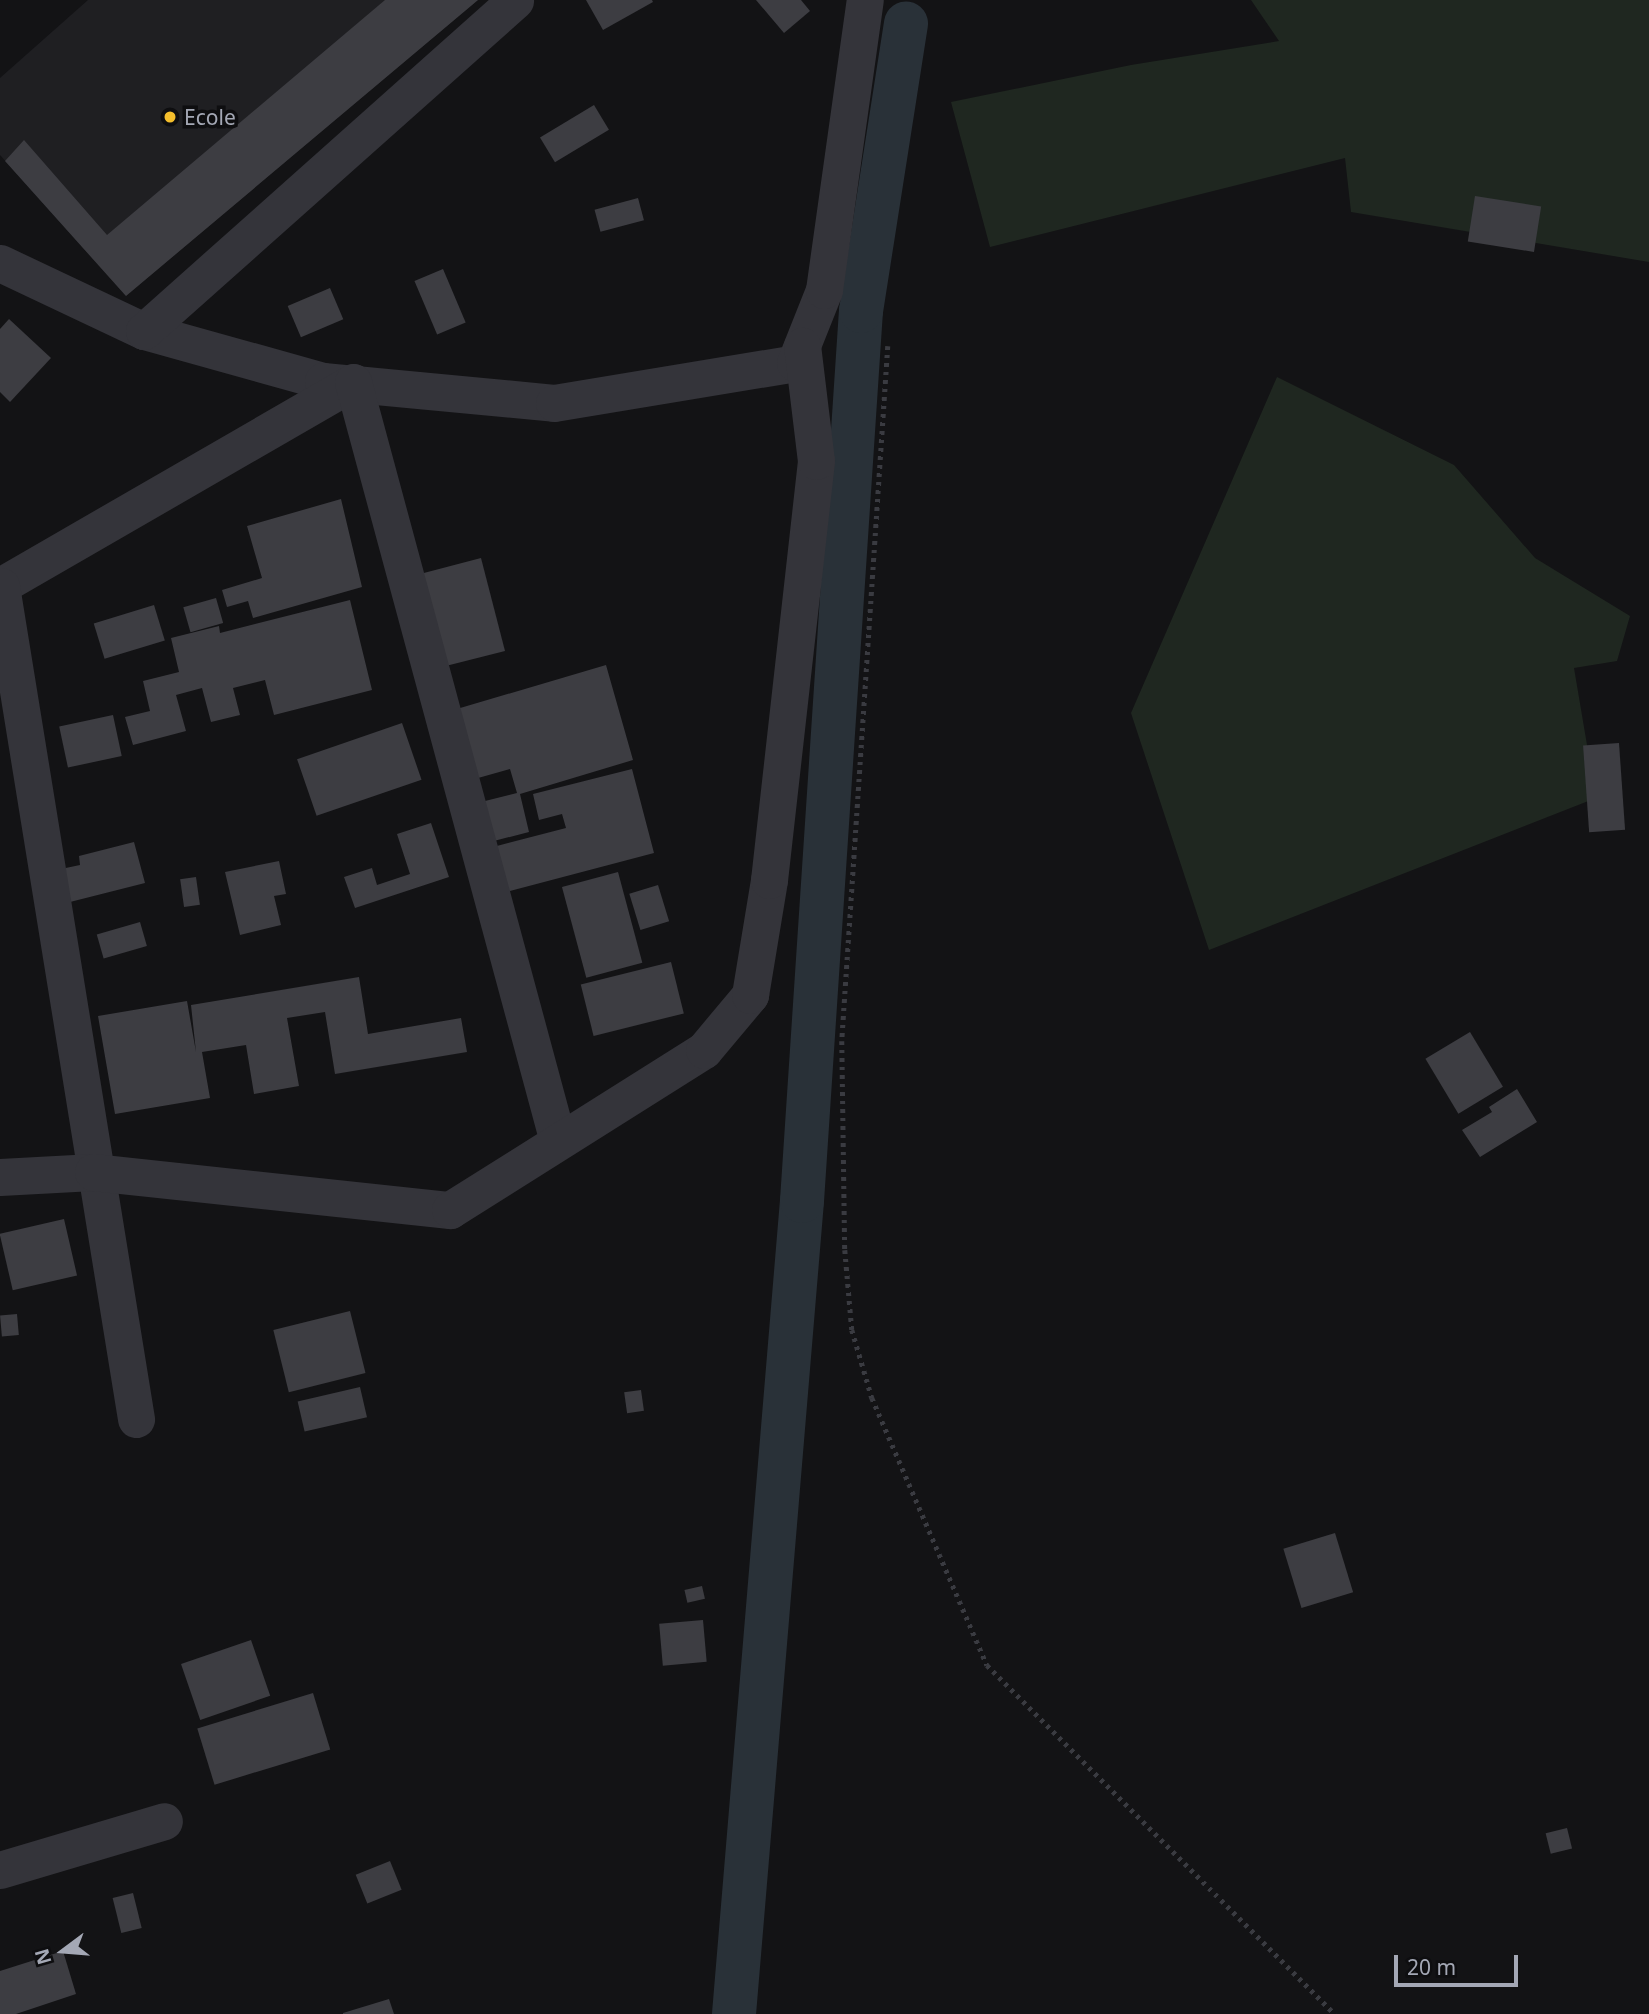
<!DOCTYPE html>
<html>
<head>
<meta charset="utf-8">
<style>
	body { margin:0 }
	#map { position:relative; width:1649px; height:2014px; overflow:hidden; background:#131315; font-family:"Noto Sans",sans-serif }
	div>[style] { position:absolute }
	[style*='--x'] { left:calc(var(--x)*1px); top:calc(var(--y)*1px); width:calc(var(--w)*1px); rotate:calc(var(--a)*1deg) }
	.built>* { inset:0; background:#1f1f22 }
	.green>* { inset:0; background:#1f2720 }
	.canal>* { height:44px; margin:-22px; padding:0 22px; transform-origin:22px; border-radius:22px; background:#293138 }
	.building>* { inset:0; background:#3d3d42; transform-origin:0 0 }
	.path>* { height:4.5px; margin-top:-2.25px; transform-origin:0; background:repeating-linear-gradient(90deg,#3a3b41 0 3.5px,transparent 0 8.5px) }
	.minor>* { height:37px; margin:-18.5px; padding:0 18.5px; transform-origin:18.5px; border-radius:18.5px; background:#34343a }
	.dots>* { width:19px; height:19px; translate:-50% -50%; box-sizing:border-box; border:4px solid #0e0e10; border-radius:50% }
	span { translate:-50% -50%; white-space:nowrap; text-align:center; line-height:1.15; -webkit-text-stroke:7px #0e0e10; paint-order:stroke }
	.poi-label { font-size:21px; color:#a4a8b5 }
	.left { translate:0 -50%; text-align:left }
	.north { position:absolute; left:28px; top:1916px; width:70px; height:70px; -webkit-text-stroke:5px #0e0e10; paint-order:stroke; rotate:254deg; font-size:19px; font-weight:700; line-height:28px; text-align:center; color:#a4a8b5 }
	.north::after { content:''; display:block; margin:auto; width:24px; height:32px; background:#a4a8b5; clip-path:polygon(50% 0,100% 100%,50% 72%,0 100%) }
	.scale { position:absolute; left:1394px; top:1955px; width:124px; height:32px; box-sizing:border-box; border:4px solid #a4a8b5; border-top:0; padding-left:9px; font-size:21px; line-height:24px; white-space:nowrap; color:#a4a8b5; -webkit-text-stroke:5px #0e0e10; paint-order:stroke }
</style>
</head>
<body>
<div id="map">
	<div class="built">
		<i style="clip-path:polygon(88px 0,478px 0,126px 296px,0 155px,0 78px)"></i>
	</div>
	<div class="green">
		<i style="clip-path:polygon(1251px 0,1649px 0,1649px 262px,1351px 212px,1345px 158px,990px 247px,951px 102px,1131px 65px,1279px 41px)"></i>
		<i style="clip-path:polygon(1277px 377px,1454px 465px,1535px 558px,1630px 616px,1617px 661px,1574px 668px,1596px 798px,1209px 950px,1131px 713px)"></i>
	</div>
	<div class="canal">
		<i style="--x:734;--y:2014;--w:816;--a:-85.22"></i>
		<i style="--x:802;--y:1201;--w:892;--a:-86.21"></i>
		<i style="--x:861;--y:311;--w:291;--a:-81.1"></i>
	</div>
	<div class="building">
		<i style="clip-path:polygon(385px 0,478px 0,126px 296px,5px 161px,24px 140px,107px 235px)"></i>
		<i style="clip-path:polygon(586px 0,652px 0,653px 2px,603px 30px)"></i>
		<i style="clip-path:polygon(756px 0,801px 0,810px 11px,784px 33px)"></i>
		<i style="left:594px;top:105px;width:29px;height:63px;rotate:59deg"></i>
		<i style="left:1475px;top:196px;width:67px;height:46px;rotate:9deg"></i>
		<i style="left:638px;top:198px;width:23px;height:45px;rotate:75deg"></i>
		<i style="left:443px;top:269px;width:58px;height:31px;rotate:67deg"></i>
		<i style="left:330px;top:288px;width:34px;height:46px;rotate:67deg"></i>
		<i style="clip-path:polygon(9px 319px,51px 358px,10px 402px,0 392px,0 329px)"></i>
		<i style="clip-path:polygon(341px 499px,362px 587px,253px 618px,248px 601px,227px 607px,222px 590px,262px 578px,247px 526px)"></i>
		<i style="clip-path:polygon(481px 558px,505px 651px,426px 671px,420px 574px)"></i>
		<i style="left:216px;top:598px;width:26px;height:34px;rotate:74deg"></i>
		<i style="clip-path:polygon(350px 600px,372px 690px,274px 715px,265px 680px,233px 688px,240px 715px,211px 722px,202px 688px,176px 695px,186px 731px,133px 745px,125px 717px,150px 711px,143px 681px,179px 672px,171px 638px,219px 626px,220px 633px)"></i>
		<i style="left:154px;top:605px;width:37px;height:63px;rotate:73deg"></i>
		<i style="clip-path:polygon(606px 665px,633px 760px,520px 794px,529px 832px,490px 842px,481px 802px,517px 793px,510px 769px,471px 780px,450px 711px)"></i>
		<i style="left:113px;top:715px;width:42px;height:55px;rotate:78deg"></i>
		<i style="left:402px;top:723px;width:60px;height:111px;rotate:71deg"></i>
		<i style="left:1619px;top:743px;width:87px;height:36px;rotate:86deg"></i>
		<i style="clip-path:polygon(632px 769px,654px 853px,506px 892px,493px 847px,566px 828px,562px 814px,539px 820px,533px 794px)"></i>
		<i style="clip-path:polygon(431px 823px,449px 877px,355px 908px,344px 877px,372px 868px,377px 885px,410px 874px,397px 834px)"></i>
		<i style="clip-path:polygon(134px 842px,145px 883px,70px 902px,61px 869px,80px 865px,79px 856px)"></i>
		<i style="clip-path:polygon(279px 861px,286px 894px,274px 896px,281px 925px,240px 935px,225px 872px)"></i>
		<i style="left:618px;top:872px;width:94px;height:58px;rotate:75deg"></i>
		<i style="left:196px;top:877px;width:28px;height:16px;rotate:82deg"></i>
		<i style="left:658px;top:885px;width:38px;height:30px;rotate:73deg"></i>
		<i style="left:140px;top:922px;width:25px;height:45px;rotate:74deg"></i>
		<i style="left:671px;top:962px;width:53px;height:93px;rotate:76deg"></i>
		<i style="clip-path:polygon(359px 977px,368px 1034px,461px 1018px,467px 1052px,335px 1074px,325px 1012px,287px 1018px,299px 1086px,254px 1094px,246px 1045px,202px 1052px,210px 1098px,115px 1114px,98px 1016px,187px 1001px,196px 1052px,191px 1005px)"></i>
		<i style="left:1470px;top:1032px;width:64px;height:52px;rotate:59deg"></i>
		<i style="clip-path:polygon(1517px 1089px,1537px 1122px,1480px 1157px,1462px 1130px,1492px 1112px,1489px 1107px)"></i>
		<i style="left:64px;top:1219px;width:58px;height:66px;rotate:77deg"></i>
		<i style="left:350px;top:1311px;width:64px;height:79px;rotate:76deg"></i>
		<i style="left:17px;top:1314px;width:21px;height:17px;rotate:85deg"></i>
		<i style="left:360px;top:1387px;width:31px;height:64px;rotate:77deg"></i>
		<i style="left:641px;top:1390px;width:21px;height:17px;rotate:82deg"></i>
		<i style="left:1335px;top:1533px;width:62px;height:54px;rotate:73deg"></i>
		<i style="left:702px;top:1586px;width:13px;height:18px;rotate:77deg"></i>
		<i style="left:703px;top:1620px;width:42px;height:44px;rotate:85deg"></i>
		<i style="left:251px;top:1640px;width:59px;height:74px;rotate:71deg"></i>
		<i style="left:313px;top:1693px;width:59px;height:121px;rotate:73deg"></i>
		<i style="left:1567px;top:1828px;width:21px;height:22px;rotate:76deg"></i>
		<i style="left:390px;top:1861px;width:31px;height:37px;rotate:68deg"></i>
		<i style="left:133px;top:1893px;width:36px;height:21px;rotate:76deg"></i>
		<i style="clip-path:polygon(63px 1951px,76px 1994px,16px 2014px,0 2014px,0 1971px)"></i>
		<i style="clip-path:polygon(389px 1999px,394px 2014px,343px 2014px,343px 2013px)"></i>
	</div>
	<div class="path">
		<i style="--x:888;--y:346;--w:697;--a:93.79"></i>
		<i style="--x:842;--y:1041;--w:209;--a:89.2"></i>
		<i style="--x:845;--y:1250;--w:80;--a:85"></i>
		<i style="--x:852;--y:1330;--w:71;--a:73.6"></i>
		<i style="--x:872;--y:1398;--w:291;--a:66.7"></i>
		<i style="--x:987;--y:1665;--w:493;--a:45.1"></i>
	</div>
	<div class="minor">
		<i style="--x:0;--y:263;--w:159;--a:25.3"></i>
		<i style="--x:144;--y:331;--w:186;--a:15.6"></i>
		<i style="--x:323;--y:381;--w:232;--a:5.4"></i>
		<i style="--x:554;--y:403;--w:244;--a:-9.4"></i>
		<i style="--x:795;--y:363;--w:79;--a:-68.3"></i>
		<i style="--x:824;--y:290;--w:293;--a:-82"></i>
		<i style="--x:144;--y:331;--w:497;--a:-41.7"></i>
		<i style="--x:0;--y:586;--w:408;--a:-30"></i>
		<i style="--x:353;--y:382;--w:786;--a:74.89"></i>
		<i style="--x:1;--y:586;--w:844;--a:80.79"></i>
		<i style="--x:0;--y:1177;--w:93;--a:-3.1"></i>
		<i style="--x:93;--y:1172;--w:359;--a:6.1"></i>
		<i style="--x:450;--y:1210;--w:300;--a:-32.2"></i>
		<i style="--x:704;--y:1050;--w:72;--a:-50.1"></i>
		<i style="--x:750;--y:995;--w:117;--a:-80.6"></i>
		<i style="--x:769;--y:880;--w:422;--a:-83.6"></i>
		<i style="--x:816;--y:461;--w:116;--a:-96.9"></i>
		<i style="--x:0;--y:1870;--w:171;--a:-16.6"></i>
	</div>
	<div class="dots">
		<i style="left:170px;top:117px;background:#f4be2c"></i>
	</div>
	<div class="poi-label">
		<span class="left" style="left:184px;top:117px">Ecole</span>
	</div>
	<div class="north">N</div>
	<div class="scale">20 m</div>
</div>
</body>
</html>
